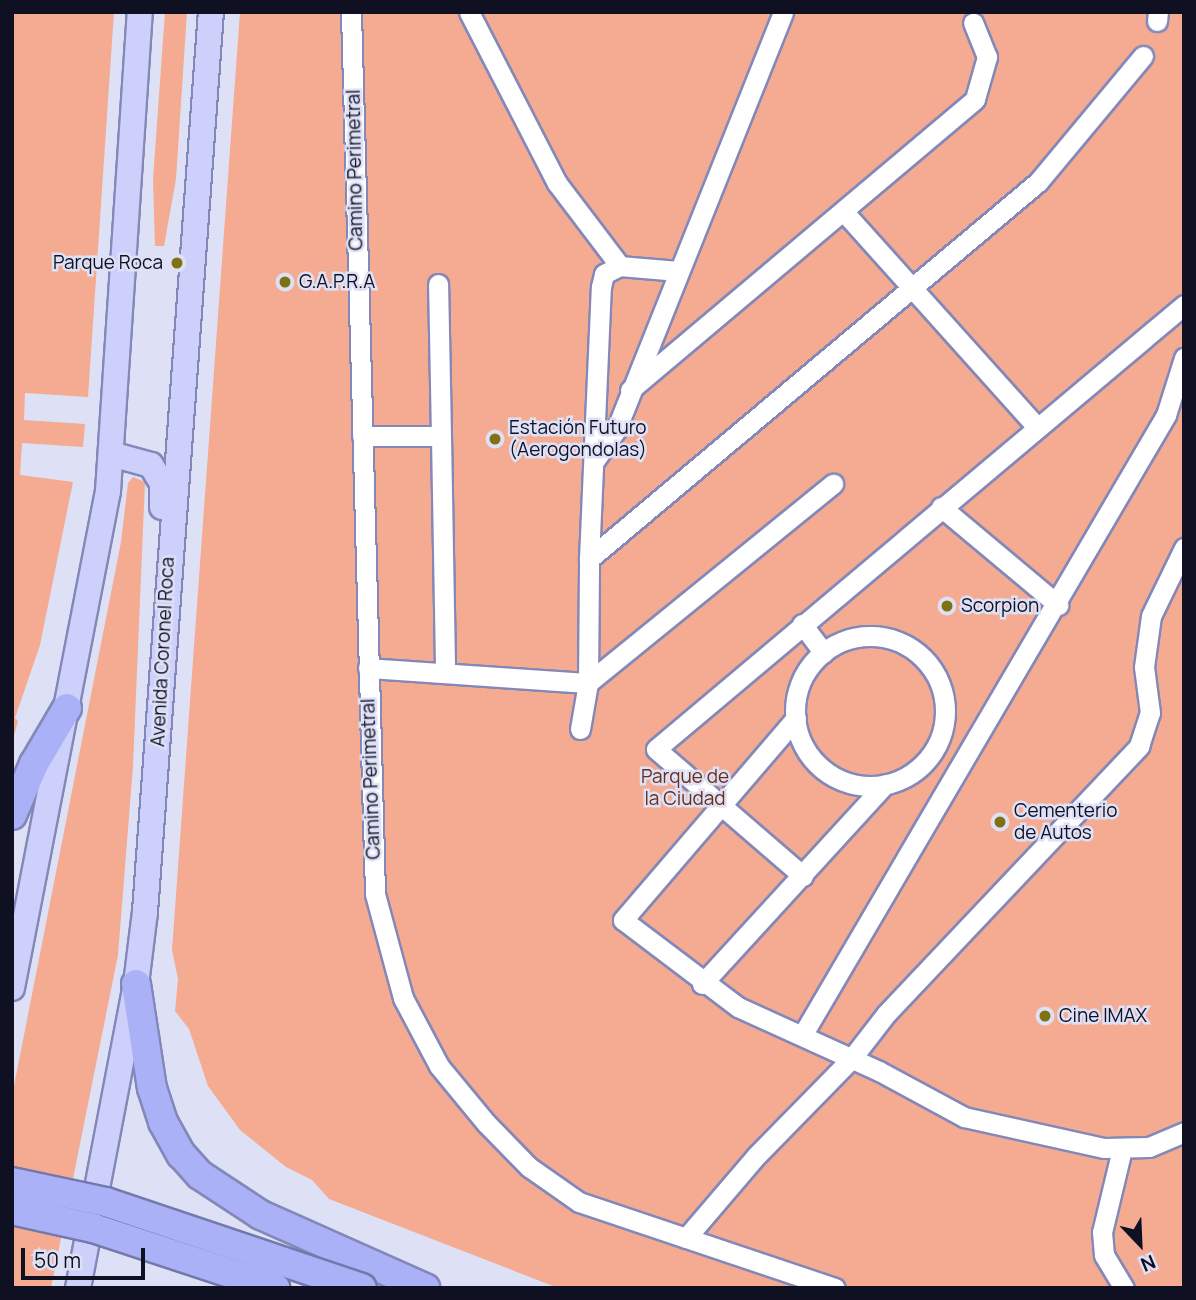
<!DOCTYPE html>
<html>
<head>
<meta charset="utf-8">
<style>
	body { margin:0 }
	#map { position:relative; width:1196px; height:1300px; overflow:hidden; background:#dee0f6; font-family:Manrope,sans-serif }
	div>[style] { position:absolute }
	[style*='--x'] { left:calc(var(--x)*1px); top:calc(var(--y)*1px); width:calc(var(--w)*1px); rotate:calc(var(--a)*1deg) }
	.green>* { inset:0; background:#f4ab91 }
	.roads { filter:drop-shadow(2px 0 #8388b9) drop-shadow(-2px 0 #8388b9) drop-shadow(0 2px #8388b9) drop-shadow(0 -2px #8388b9) }
	.minor>* { height:19px; margin:-9.5px; padding:0 9.5px; transform-origin:9.5px; border-radius:9.5px; background:#fff }
	.minor>.ring { margin:-9.5px; padding:0; box-sizing:content-box; background:none; border:19px solid #fff; border-radius:50% }
	.major>* { height:24px; margin:-12px; padding:0 12px; transform-origin:12px; border-radius:12px; background:#cdd0fa }
	.highway>* { height:28px; margin:-14px; padding:0 14px; transform-origin:14px; border-radius:14px; background:#abb1f7 }
	.bridges { filter:drop-shadow(2px 0 #7479ac) drop-shadow(-2px 0 #7479ac) drop-shadow(0 2px #7479ac) drop-shadow(0 -2px #7479ac) }
	.highway-bridge>* { height:28px; margin:-14px; padding:0 14px; transform-origin:14px; border-radius:14px; background:#abb1f7 }
	.dots>* { width:19px; height:19px; translate:-50% -50%; box-sizing:border-box; border:4px solid #dee0f6; border-radius:50% }
	span { translate:-50% -50%; white-space:nowrap; text-align:center; line-height:1.15; -webkit-text-stroke:5px #dee0f6; paint-order:stroke }
	.street-label { font-size:19px; color:#0f1022 }
	.poi-label { font-size:19px; color:#0f1022 }
	.right { translate:-100% -50%; text-align:right }
	.left { translate:0 -50%; text-align:left }
	.park-label { font-size:19px; color:#6b2e17 }
	.frame { position:absolute; inset:0; border:14px solid #0f1022; pointer-events:none }
	.north { position:absolute; left:1105px; top:1209px; width:70px; height:70px; -webkit-text-stroke:5px #dee0f6; paint-order:stroke; rotate:157deg; font-size:19px; font-weight:700; line-height:28px; text-align:center; color:#0f1022 }
	.north::after { content:''; display:block; margin:auto; width:24px; height:32px; background:#0f1022; clip-path:polygon(50% 0,100% 100%,50% 72%,0 100%) }
	.scale { position:absolute; left:21px; top:1248px; width:124px; height:32px; box-sizing:border-box; border:4px solid #0f1022; border-top:0; padding-left:9px; font-size:21px; line-height:24px; white-space:nowrap; color:#0f1022; -webkit-text-stroke:5px #dee0f6; paint-order:stroke }
</style>
</head>
<body>
<div id="map">
	<div class="green">
		<i style="clip-path:polygon(12px 12px,114px 12px,88px 397px,25px 393px,24px 420px,85px 424px,83px 447px,22px 443px,20px 475px,73px 482px,40px 645px,15px 718px,18px 721px,12px 743px)"></i>
		<i style="clip-path:polygon(165px 12px,187px 12px,176px 179px,164px 246px,155px 246px,153px 179px)"></i>
		<i style="clip-path:polygon(240px 12px,1184px 12px,1184px 1288px,558px 1288px,329px 1199px,312px 1180px,286px 1167px,240px 1130px,208px 1086px,189px 1029px,175px 1011px,178px 979px,172px 950px)"></i>
		<i style="clip-path:polygon(133px 477px,145px 482px,133px 766px,118px 955px,51px 1288px,12px 1288px,12px 1096px,121px 542px,128px 483px)"></i>
	</div>
	<div class="roads">
		<div class="minor">
			<i style="--x:351;--y:12;--w:882;--a:88.44"></i>
			<i style="--x:375;--y:894;--w:108;--a:74.9"></i>
			<i style="--x:403;--y:998;--w:77;--a:62.1"></i>
			<i style="--x:439;--y:1066;--w:74;--a:50.5"></i>
			<i style="--x:486;--y:1123;--w:62;--a:45.7"></i>
			<i style="--x:529;--y:1167;--w:61;--a:35"></i>
			<i style="--x:579;--y:1202;--w:270;--a:18.6"></i>
			<i style="--x:469;--y:12;--w:192;--a:62.8"></i>
			<i style="--x:557;--y:183;--w:104;--a:52.8"></i>
			<i style="--x:1157;--y:21;--w:9;--a:-84"></i>
			<i style="--x:844;--y:212;--w:289;--a:48.1"></i>
			<i style="--x:630;--y:390;--w:451;--a:-40.1"></i>
			<i style="--x:975;--y:99;--w:44;--a:-74.1"></i>
			<i style="--x:987;--y:57;--w:37;--a:-112"></i>
			<i style="--x:362;--y:436;--w:79;--a:0"></i>
			<i style="--x:441;--y:436;--w:152;--a:-91.1"></i>
			<i style="--x:441;--y:436;--w:237;--a:89"></i>
			<i style="--x:595;--y:460;--w:37;--a:-55"></i>
			<i style="--x:616;--y:430;--w:450;--a:-68.2"></i>
			<i style="--x:941;--y:507;--w:153;--a:39.9"></i>
			<i style="--x:589;--y:559;--w:586;--a:-40.02"></i>
			<i style="--x:1038;--y:182;--w:164;--a:-50.2"></i>
			<i style="--x:802;--y:624;--w:36;--a:53"></i>
			<i class="ring" style="left:795px;top:636px;width:131px;height:131px"></i>
			<i style="--x:368;--y:668;--w:221;--a:3.9"></i>
			<i style="--x:588;--y:683;--w:316;--a:-39.1"></i>
			<i style="--x:796;--y:718;--w:266;--a:130.6"></i>
			<i style="--x:623;--y:920;--w:144;--a:37.1"></i>
			<i style="--x:738;--y:1007;--w:155;--a:24.4"></i>
			<i style="--x:879;--y:1071;--w:97;--a:28.4"></i>
			<i style="--x:964;--y:1117;--w:143;--a:12.5"></i>
			<i style="--x:1104;--y:1148;--w:45;--a:-1.3"></i>
			<i style="--x:1149;--y:1147;--w:38;--a:-23"></i>
			<i style="--x:580;--y:729;--w:47;--a:-80.1"></i>
			<i style="--x:588;--y:683;--w:124;--a:-89.5"></i>
			<i style="--x:589;--y:559;--w:272;--a:-87.5"></i>
			<i style="--x:601;--y:287;--w:13;--a:-77"></i>
			<i style="--x:604;--y:274;--w:18;--a:-27"></i>
			<i style="--x:620;--y:266;--w:58;--a:4.9"></i>
			<i style="--x:803;--y:876;--w:194;--a:-139.2"></i>
			<i style="--x:656;--y:749;--w:690;--a:-40.06"></i>
			<i style="--x:702;--y:984;--w:271;--a:-47.5"></i>
			<i style="--x:803;--y:1034;--w:718;--a:-59.61"></i>
			<i style="--x:1166;--y:415;--w:60;--a:-72.5"></i>
			<i style="--x:1122;--y:1149;--w:85;--a:103.5"></i>
			<i style="--x:1102;--y:1232;--w:23;--a:85"></i>
			<i style="--x:1104;--y:1255;--w:39;--a:59"></i>
			<i style="--x:686;--y:1238;--w:109;--a:-49.5"></i>
			<i style="--x:757;--y:1155;--w:136;--a:-45.6"></i>
			<i style="--x:852;--y:1058;--w:56;--a:-52.3"></i>
			<i style="--x:886;--y:1014;--w:369;--a:-46.6"></i>
			<i style="--x:1139;--y:746;--w:35;--a:-72"></i>
			<i style="--x:1150;--y:713;--w:46;--a:-97.4"></i>
			<i style="--x:1144;--y:667;--w:51;--a:-82.2"></i>
			<i style="--x:1151;--y:616;--w:76;--a:-64.1"></i>
		</div>
		<div class="major">
			<i style="--x:111;--y:454;--w:41;--a:15.4"></i>
			<i style="--x:151;--y:465;--w:21;--a:59"></i>
			<i style="--x:162;--y:483;--w:24;--a:90"></i>
			<i style="--x:12;--y:988;--w:506;--a:-79.07"></i>
			<i style="--x:108;--y:491;--w:480;--a:-86.2"></i>
			<i style="--x:78;--y:1288;--w:309;--a:-79.2"></i>
			<i style="--x:136;--y:984;--w:73;--a:-82.9"></i>
			<i style="--x:145;--y:912;--w:902;--a:-85.81"></i>
		</div>
		<div class="highway">
			<i style="--x:12;--y:815;--w:56;--a:-66.7"></i>
			<i style="--x:34;--y:764;--w:65;--a:-59.5"></i>
			<i style="--x:136;--y:984;--w:105;--a:81.3"></i>
			<i style="--x:152;--y:1088;--w:36;--a:72"></i>
			<i style="--x:163;--y:1122;--w:37;--a:61"></i>
			<i style="--x:181;--y:1154;--w:28;--a:48"></i>
			<i style="--x:200;--y:1175;--w:73;--a:33.3"></i>
			<i style="--x:261;--y:1215;--w:180;--a:24"></i>
		</div>
	</div>
	<div class="bridges">
		<div class="highway-bridge">
			<i style="--x:12;--y:1182;--w:96;--a:12"></i>
			<i style="--x:106;--y:1202;--w:270;--a:18.6"></i>
			<i style="--x:12;--y:1210;--w:83;--a:12.5"></i>
			<i style="--x:93;--y:1228;--w:192;--a:18.2"></i>
		</div>
	</div>
	<div class="dots">
		<i style="left:177px;top:263px;background:#807112"></i>
		<i style="left:285px;top:282px;background:#807112"></i>
		<i style="left:495px;top:439px;background:#807112"></i>
		<i style="left:947px;top:606px;background:#807112"></i>
		<i style="left:1000px;top:822px;background:#807112"></i>
		<i style="left:1045px;top:1016px;background:#807112"></i>
	</div>
	<div class="street-label">
		<span style="left:355px;top:170px;rotate:-91deg">Camino Perimetral</span>
		<span style="left:163px;top:652px;rotate:-87deg">Avenida Coronel Roca</span>
		<span style="left:371px;top:779px;rotate:-92deg">Camino Perimetral</span>
	</div>
	<div class="poi-label">
		<span class="right" style="left:163px;top:263px">Parque Roca</span>
		<span class="left" style="left:299px;top:282px">G.A.P.R.A</span>
		<span class="left" style="left:509px;top:439px">Estación Futuro<br>(Aerogondolas)</span>
		<span class="left" style="left:961px;top:606px">Scorpion</span>
		<span class="left" style="left:1014px;top:822px">Cementerio<br>de Autos</span>
		<span class="left" style="left:1059px;top:1016px">Cine IMAX</span>
	</div>
	<div class="park-label">
		<span style="left:685px;top:788px">Parque de<br>la Ciudad</span>
	</div>
	<div class="frame"></div>
	<div class="north">N</div>
	<div class="scale">50 m</div>
</div>
</body>
</html>
